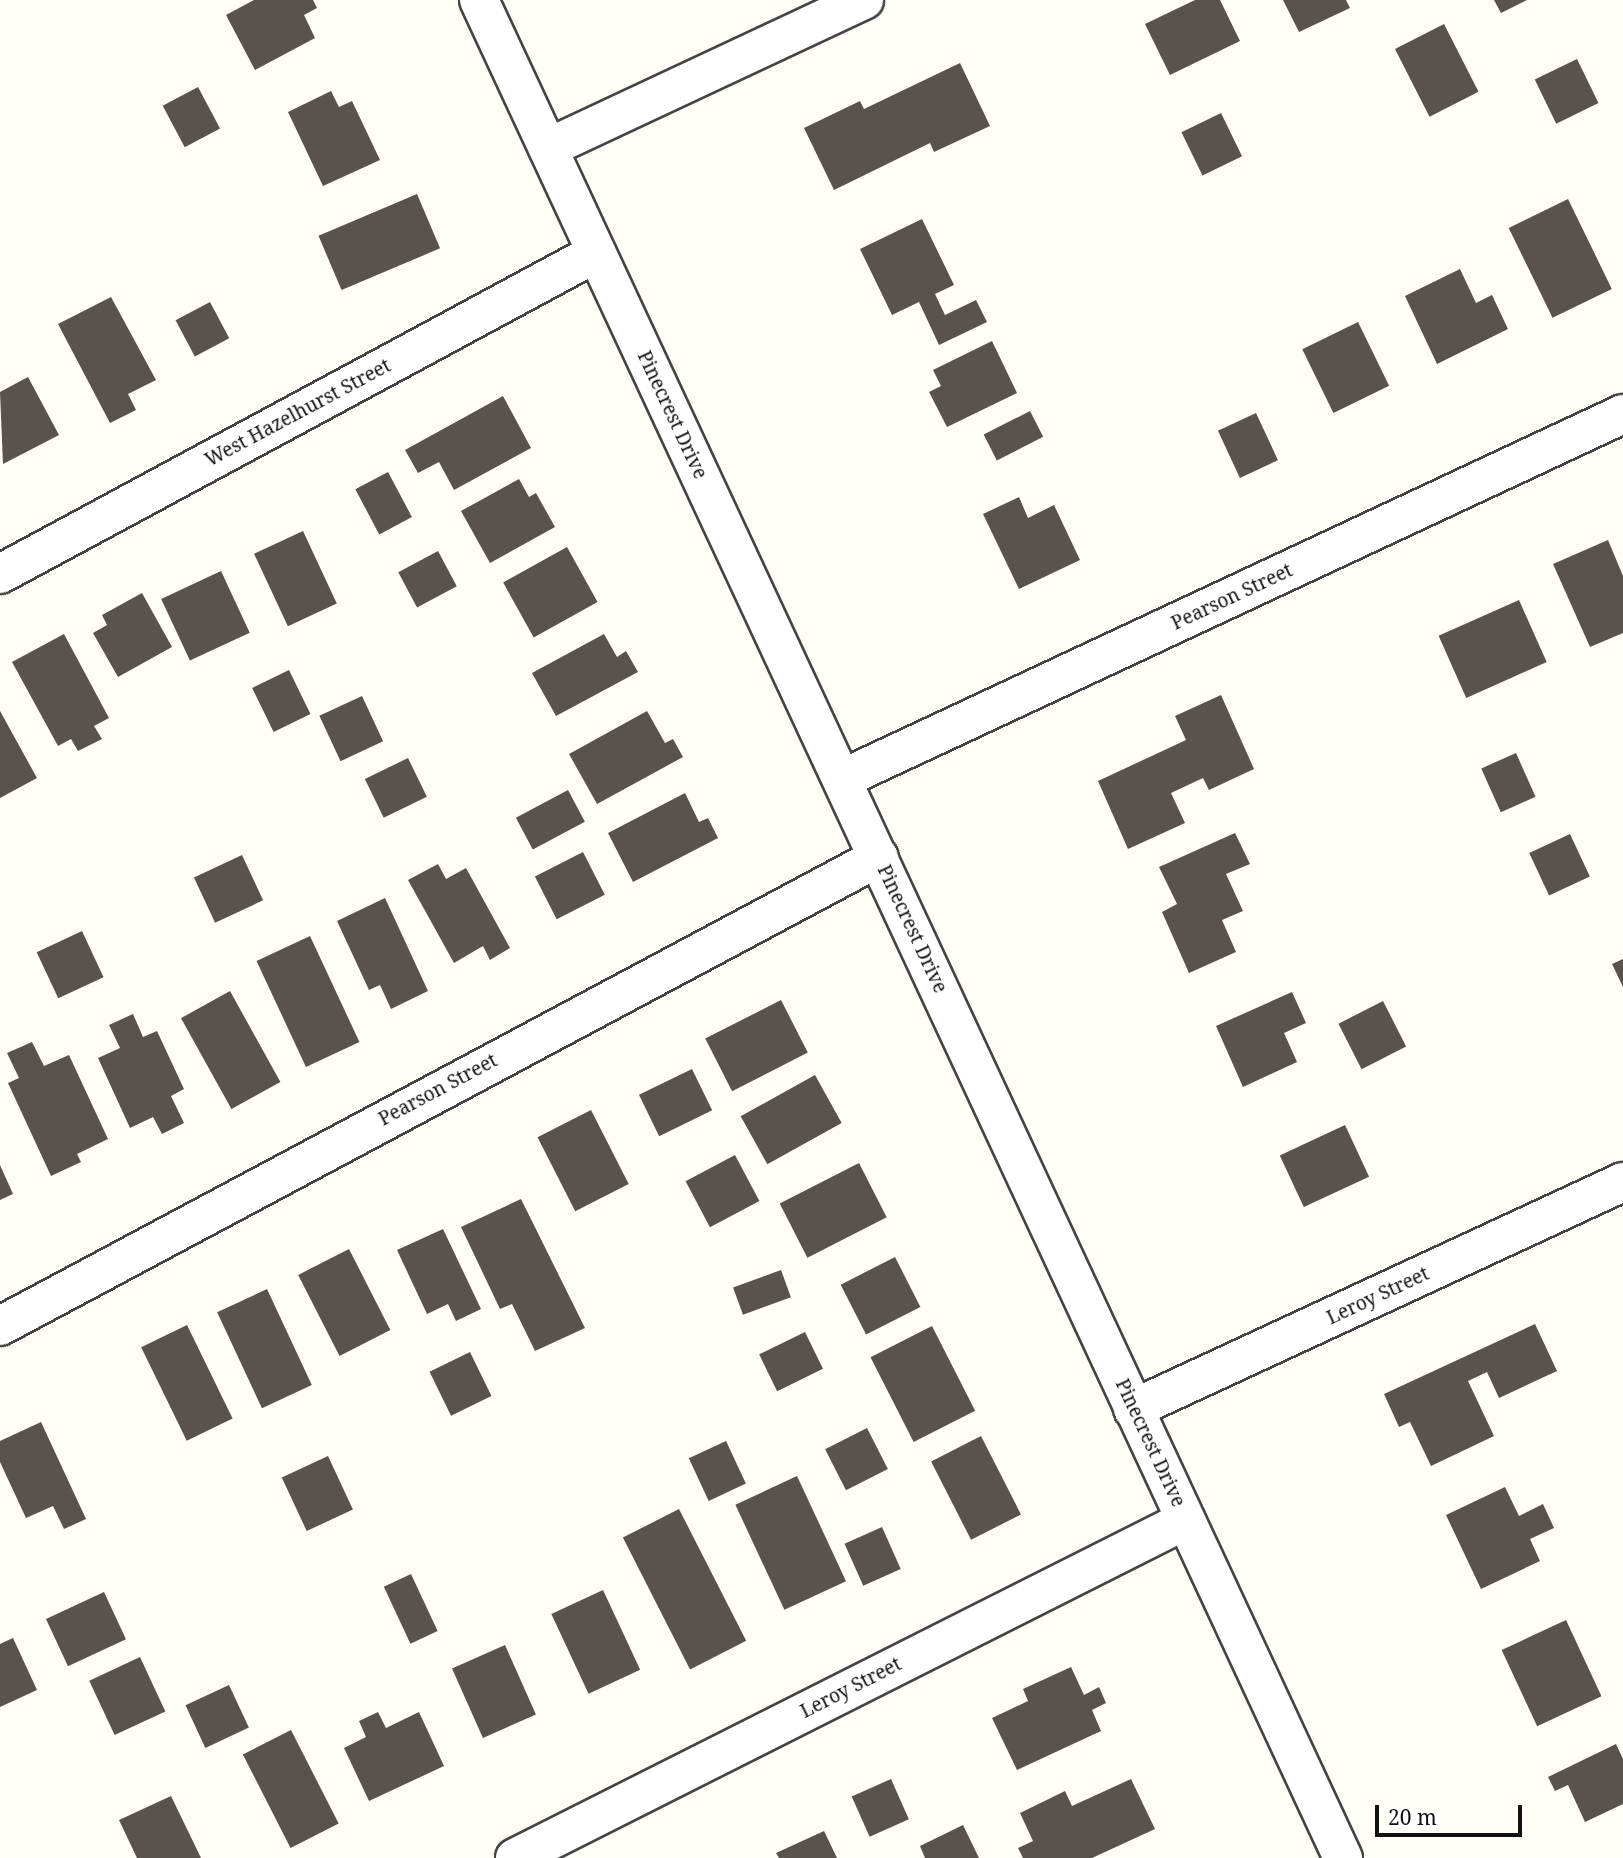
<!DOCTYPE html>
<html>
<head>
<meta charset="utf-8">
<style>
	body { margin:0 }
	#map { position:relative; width:1623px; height:1858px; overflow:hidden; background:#fffdf5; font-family:"Noto Serif",serif }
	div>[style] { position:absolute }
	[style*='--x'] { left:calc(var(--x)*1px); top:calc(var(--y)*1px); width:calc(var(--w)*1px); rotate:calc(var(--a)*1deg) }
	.building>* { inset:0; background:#5a524d; transform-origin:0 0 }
	.roads { filter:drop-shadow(2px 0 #444) drop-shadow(-2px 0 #444) drop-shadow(0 2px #444) drop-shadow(0 -2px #444) }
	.minor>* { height:38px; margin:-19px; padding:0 19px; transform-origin:19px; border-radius:19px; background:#fff }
	.tertiary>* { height:38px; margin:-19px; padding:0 19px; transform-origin:19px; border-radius:19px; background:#fff }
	span { translate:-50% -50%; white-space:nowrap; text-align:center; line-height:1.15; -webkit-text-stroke:7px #fff; paint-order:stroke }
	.street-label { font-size:19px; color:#111 }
	.scale { position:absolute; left:1375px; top:1805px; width:147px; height:32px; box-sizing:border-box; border:4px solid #111; border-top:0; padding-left:9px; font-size:21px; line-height:24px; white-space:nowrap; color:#111; -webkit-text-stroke:5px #fff; paint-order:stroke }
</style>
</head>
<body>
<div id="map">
	<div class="building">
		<i style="clip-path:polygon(254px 0,313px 0,317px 8px,304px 15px,315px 38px,255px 70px,226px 15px)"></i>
		<i style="clip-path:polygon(1195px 0,1220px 0,1240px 41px,1170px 75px,1145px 24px)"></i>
		<i style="clip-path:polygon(1283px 0,1346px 0,1350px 8px,1299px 32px)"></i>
		<i style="clip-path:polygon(1494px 0,1527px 0,1501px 13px)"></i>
		<i style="left:1444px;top:24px;width:76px;height:55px;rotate:63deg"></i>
		<i style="left:1577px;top:59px;width:49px;height:47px;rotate:64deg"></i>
		<i style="clip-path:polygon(960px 63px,990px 126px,934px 152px,930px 143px,834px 190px,804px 128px,860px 101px,864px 109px)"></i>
		<i style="left:198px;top:87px;width:47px;height:40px;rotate:62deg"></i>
		<i style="clip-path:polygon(331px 91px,339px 107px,352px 101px,380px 160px,323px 186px,288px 112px)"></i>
		<i style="left:1221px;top:113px;width:48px;height:44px;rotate:64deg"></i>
		<i style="left:417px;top:194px;width:59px;height:107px;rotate:67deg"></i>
		<i style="left:1568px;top:199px;width:100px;height:66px;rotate:64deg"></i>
		<i style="clip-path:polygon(922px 219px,954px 285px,935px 294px,945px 315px,976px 300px,987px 322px,939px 345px,919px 302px,892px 315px,860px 249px)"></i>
		<i style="clip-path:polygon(1460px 269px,1476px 303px,1492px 295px,1508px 329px,1437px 364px,1405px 296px)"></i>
		<i style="clip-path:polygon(111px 297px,156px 380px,128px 394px,136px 410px,110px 423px,58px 324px)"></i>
		<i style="left:210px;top:302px;width:41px;height:39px;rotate:62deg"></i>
		<i style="left:1358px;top:322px;width:71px;height:62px;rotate:64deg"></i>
		<i style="clip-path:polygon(992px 341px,1017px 393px,947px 427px,929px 392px,941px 386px,933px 370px)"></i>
		<i style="clip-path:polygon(28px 377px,59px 435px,3px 464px,0 392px)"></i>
		<i style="clip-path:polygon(503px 396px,531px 448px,454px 490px,439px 462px,418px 473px,405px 450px)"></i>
		<i style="left:1030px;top:411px;width:29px;height:52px;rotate:63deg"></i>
		<i style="left:1256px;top:413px;width:52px;height:42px;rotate:65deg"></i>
		<i style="left:388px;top:472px;width:51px;height:37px;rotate:62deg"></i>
		<i style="clip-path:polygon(519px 479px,529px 497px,536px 493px,555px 527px,490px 563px,461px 511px)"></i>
		<i style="clip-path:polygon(1019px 497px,1028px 518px,1054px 505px,1080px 560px,1019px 589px,983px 514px)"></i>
		<i style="left:303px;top:531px;width:80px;height:54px;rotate:65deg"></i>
		<i style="clip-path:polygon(1608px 540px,1623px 576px,1623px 633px,1590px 647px,1553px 564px)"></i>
		<i style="left:567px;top:547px;width:63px;height:73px;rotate:61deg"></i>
		<i style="left:438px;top:551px;width:40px;height:45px;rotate:62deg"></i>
		<i style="left:221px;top:571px;width:68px;height:66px;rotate:65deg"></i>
		<i style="clip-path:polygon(142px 593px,172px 647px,118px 677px,93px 633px,107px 625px,102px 615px)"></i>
		<i style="left:1519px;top:600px;width:68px;height:88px;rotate:66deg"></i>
		<i style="clip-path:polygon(64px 634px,109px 718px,94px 726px,102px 739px,78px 751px,71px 739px,58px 746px,12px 662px)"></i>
		<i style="clip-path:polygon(604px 634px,617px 657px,626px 651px,638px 672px,556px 716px,532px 673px)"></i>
		<i style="left:289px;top:670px;width:49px;height:41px;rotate:64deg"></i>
		<i style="clip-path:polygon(1221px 695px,1254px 769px,1209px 790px,1203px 778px,1171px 793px,1185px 823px,1128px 849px,1098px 781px,1186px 740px,1175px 716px)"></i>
		<i style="left:362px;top:696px;width:50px;height:47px;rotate:65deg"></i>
		<i style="clip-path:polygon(0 711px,37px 778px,0 798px)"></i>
		<i style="clip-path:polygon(647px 711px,665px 743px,673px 739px,683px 757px,597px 804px,569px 754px)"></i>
		<i style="left:1516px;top:753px;width:48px;height:38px;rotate:66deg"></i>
		<i style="left:408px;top:758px;width:43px;height:48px;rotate:64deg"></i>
		<i style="left:568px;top:790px;width:36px;height:59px;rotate:62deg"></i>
		<i style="clip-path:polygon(685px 793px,699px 822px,708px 818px,718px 838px,633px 882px,608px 833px)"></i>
		<i style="clip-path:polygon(1235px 833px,1250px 864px,1226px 874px,1243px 911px,1222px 920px,1236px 952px,1189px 973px,1162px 912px,1177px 904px,1159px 867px)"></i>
		<i style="left:1570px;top:834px;width:47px;height:45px;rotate:65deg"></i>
		<i style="left:583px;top:852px;width:48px;height:54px;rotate:63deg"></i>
		<i style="left:242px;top:855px;width:50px;height:53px;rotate:65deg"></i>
		<i style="clip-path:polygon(438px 864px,446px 879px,466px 868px,510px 948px,490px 960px,483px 946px,454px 963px,408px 880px)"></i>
		<i style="clip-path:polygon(385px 898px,428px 991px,391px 1009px,380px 985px,369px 990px,337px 921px)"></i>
		<i style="left:82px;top:931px;width:51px;height:50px;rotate:65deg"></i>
		<i style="left:310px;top:936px;width:117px;height:59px;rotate:65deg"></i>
		<i style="clip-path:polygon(1623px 959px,1623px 987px,1612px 964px)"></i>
		<i style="left:230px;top:991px;width:104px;height:56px;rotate:61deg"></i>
		<i style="clip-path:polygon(1292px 992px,1306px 1023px,1284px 1033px,1297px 1062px,1243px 1087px,1216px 1026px)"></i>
		<i style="left:781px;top:1000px;width:59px;height:85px;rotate:63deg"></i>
		<i style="left:1383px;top:1001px;width:51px;height:50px;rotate:63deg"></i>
		<i style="clip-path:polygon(133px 1014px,143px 1037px,157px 1031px,184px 1089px,171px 1096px,184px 1123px,162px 1134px,153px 1117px,130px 1128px,98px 1058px,120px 1048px,109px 1025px)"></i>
		<i style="clip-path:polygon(32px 1042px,44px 1066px,69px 1055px,108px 1139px,77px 1154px,81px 1162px,51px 1176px,8px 1083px,19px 1078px,7px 1053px)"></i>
		<i style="left:692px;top:1069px;width:46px;height:59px;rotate:64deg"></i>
		<i style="left:815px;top:1075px;width:55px;height:85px;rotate:61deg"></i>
		<i style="left:591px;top:1110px;width:83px;height:60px;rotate:63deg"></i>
		<i style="left:1345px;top:1125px;width:57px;height:72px;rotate:65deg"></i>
		<i style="left:735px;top:1155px;width:52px;height:56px;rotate:62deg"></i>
		<i style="left:859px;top:1163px;width:61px;height:89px;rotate:63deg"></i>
		<i style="clip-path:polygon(0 1165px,13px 1194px,0 1200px)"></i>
		<i style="clip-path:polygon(521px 1199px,585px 1328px,535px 1351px,512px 1304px,500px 1309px,461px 1227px)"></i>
		<i style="clip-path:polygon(443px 1229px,481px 1309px,456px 1321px,448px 1304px,427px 1314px,397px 1250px)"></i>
		<i style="left:349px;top:1249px;width:91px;height:57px;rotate:63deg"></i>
		<i style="left:895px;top:1257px;width:56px;height:61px;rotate:63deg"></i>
		<i style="left:781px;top:1270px;width:29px;height:51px;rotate:70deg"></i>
		<i style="left:267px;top:1289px;width:106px;height:55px;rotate:65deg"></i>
		<i style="clip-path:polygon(1535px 1324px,1557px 1371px,1499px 1398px,1487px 1372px,1468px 1381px,1494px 1436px,1431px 1466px,1410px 1422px,1399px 1427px,1384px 1394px)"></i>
		<i style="left:187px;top:1325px;width:104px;height:51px;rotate:64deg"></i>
		<i style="left:932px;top:1326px;width:95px;height:69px;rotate:63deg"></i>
		<i style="left:805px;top:1332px;width:41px;height:51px;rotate:64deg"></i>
		<i style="left:470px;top:1352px;width:49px;height:45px;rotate:64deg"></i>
		<i style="clip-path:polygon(41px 1422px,86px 1519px,64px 1529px,53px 1506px,26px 1518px,0 1462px,0 1441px)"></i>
		<i style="left:867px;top:1428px;width:46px;height:47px;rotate:63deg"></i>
		<i style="left:981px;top:1436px;width:88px;height:56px;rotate:63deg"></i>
		<i style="left:726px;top:1441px;width:47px;height:41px;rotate:65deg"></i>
		<i style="left:328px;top:1456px;width:59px;height:51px;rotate:65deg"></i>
		<i style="left:797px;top:1476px;width:116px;height:68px;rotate:65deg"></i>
		<i style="clip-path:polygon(1505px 1487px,1519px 1516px,1543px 1504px,1554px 1528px,1530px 1539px,1540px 1561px,1481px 1589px,1446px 1515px)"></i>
		<i style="left:679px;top:1509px;width:148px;height:63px;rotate:63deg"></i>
		<i style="left:882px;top:1527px;width:46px;height:41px;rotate:66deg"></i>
		<i style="left:411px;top:1574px;width:63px;height:30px;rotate:65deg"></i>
		<i style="left:603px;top:1590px;width:88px;height:57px;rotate:65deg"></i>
		<i style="left:104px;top:1592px;width:52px;height:64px;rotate:65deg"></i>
		<i style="left:1566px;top:1620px;width:84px;height:71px;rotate:65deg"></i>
		<i style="clip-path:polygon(13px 1638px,37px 1690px,0 1707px,0 1644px)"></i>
		<i style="left:505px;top:1645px;width:76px;height:58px;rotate:66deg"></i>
		<i style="left:140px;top:1657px;width:60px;height:56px;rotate:65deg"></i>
		<i style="clip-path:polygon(1071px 1667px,1084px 1695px,1099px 1687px,1106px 1703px,1092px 1710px,1101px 1731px,1017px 1770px,992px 1718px,1028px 1701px,1023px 1689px)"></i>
		<i style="left:229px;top:1685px;width:47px;height:48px;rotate:65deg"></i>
		<i style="clip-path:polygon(378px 1712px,386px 1728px,419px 1712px,444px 1766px,369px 1801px,344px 1748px,366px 1737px,359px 1721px)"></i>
		<i style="left:291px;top:1730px;width:105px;height:54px;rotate:63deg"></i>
		<i style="clip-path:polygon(1616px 1744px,1623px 1759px,1623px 1804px,1585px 1822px,1568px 1785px,1555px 1791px,1548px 1777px)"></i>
		<i style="left:891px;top:1779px;width:44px;height:43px;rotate:66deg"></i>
		<i style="clip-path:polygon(1131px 1779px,1155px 1829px,1092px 1858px,1023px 1858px,1018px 1848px,1033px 1841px,1020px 1813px,1065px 1791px,1072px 1806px)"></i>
		<i style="clip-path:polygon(171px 1796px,201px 1858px,137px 1858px,119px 1820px)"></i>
		<i style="clip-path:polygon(963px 1825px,979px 1858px,925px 1858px,920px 1846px)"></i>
		<i style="clip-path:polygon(824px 1831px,837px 1858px,779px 1858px,776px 1853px)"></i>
	</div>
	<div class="roads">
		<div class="minor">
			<i style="--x:548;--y:148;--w:349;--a:-25.1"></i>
			<i style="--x:0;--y:574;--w:677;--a:-28.31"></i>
			<i style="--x:842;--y:779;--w:862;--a:-25.05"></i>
			<i style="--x:0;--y:1326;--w:996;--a:-28.08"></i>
			<i style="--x:1133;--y:1409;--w:540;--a:-24.86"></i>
			<i style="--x:515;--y:1858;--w:751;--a:-26.74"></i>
		</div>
		<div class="tertiary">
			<i style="--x:479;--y:0;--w:2049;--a:65.06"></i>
		</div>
	</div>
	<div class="street-label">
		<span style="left:298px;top:413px;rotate:-28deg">West Hazelhurst Street</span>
		<span style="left:672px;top:415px;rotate:65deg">Pinecrest Drive</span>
		<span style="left:1232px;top:597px;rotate:-25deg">Pearson Street</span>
		<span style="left:912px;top:929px;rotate:65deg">Pinecrest Drive</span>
		<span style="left:438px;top:1090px;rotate:-28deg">Pearson Street</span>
		<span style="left:1378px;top:1296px;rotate:-25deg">Leroy Street</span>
		<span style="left:1150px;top:1443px;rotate:65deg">Pinecrest Drive</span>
		<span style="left:851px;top:1688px;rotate:-27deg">Leroy Street</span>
	</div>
	<div class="scale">20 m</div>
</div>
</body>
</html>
